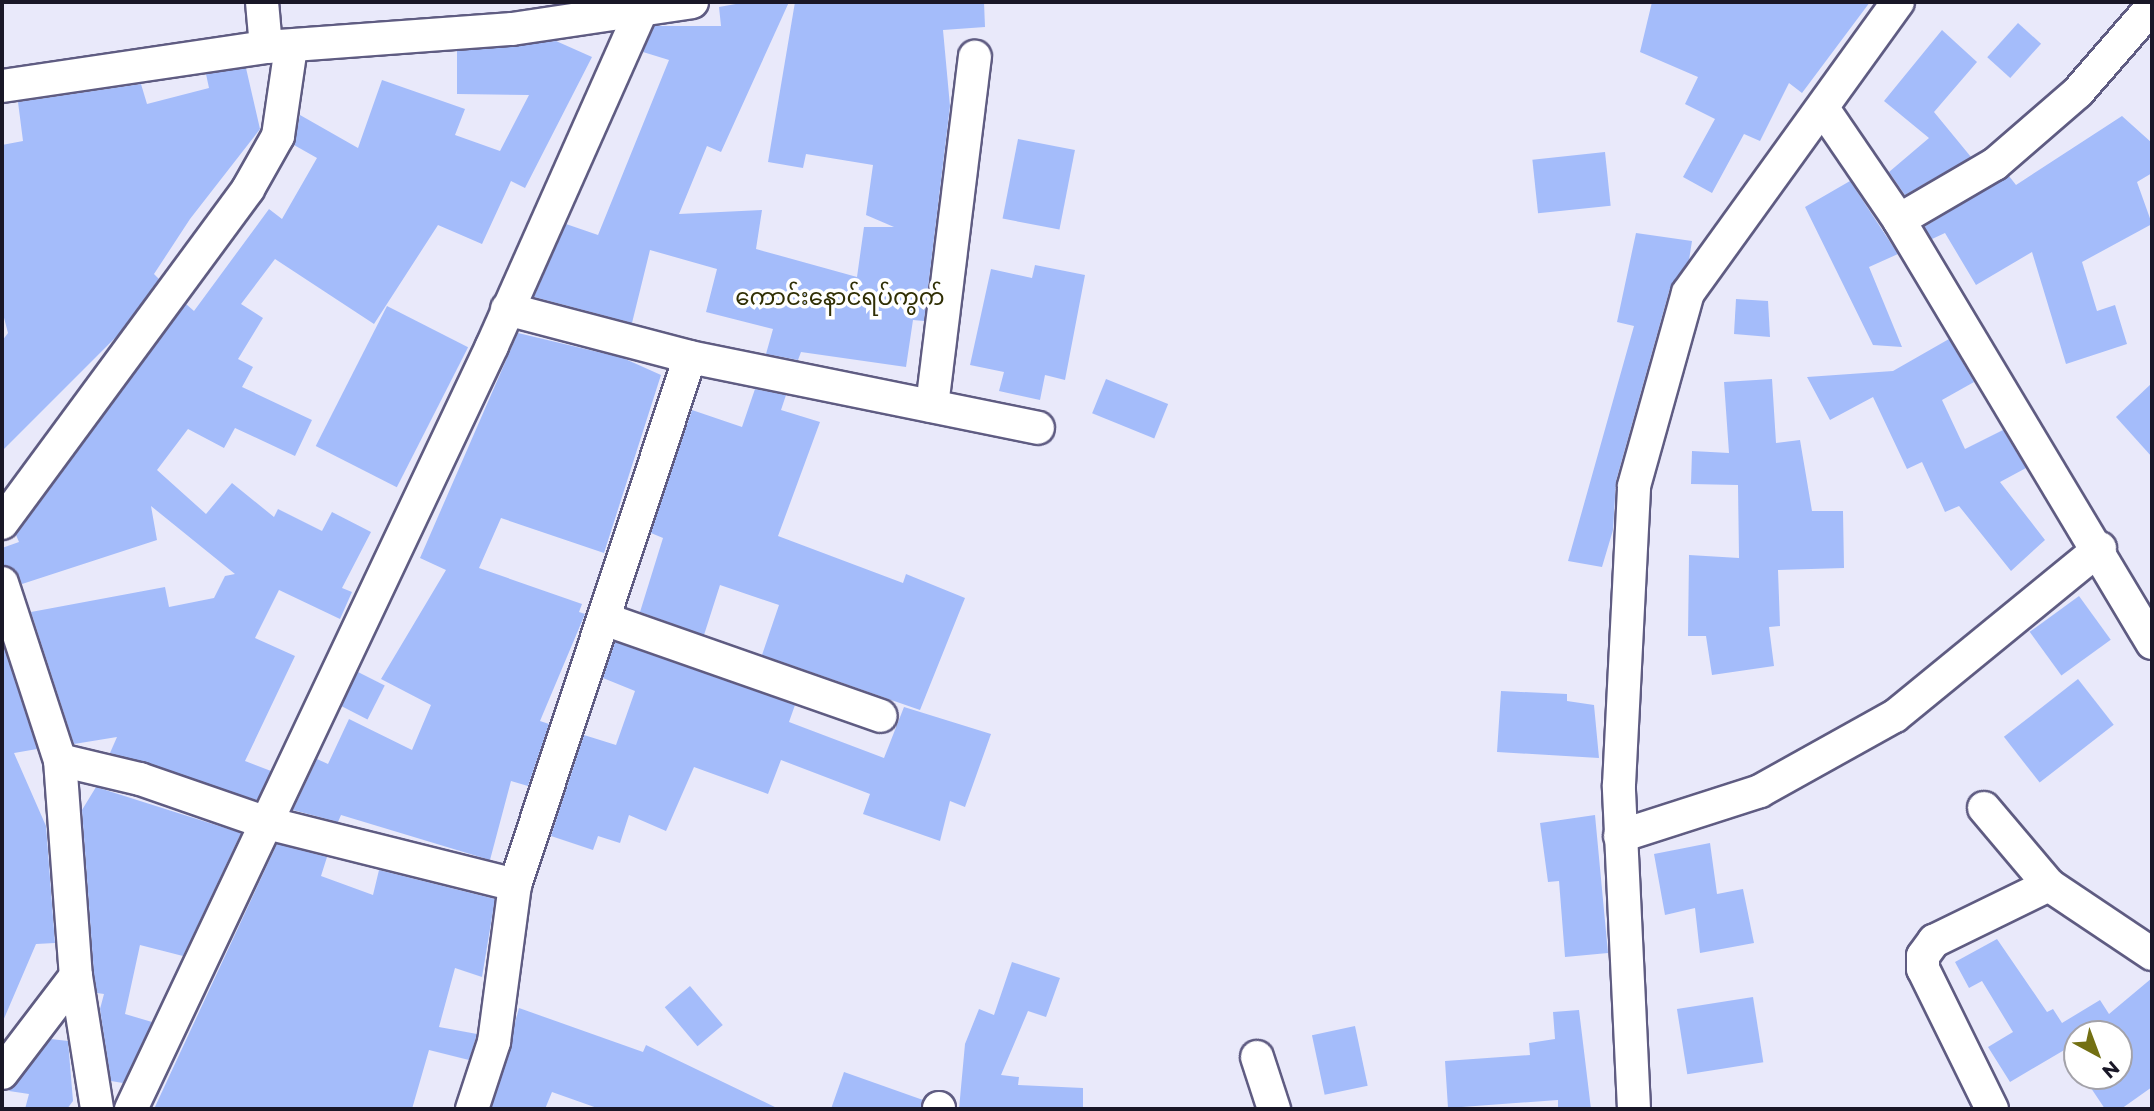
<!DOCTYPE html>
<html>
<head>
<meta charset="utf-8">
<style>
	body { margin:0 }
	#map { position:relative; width:2154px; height:1111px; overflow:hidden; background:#e9e9fa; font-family:Montserrat,"Noto Sans Myanmar",sans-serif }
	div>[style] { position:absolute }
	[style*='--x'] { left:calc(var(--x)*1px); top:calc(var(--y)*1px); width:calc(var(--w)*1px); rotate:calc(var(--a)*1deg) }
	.building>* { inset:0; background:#a4bcfa; transform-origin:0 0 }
	.roads { filter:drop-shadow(2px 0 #5f5c82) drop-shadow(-2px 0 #5f5c82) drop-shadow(0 2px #5f5c82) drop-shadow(0 -2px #5f5c82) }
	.street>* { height:32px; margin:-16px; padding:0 16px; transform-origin:16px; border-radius:16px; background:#fff }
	span { translate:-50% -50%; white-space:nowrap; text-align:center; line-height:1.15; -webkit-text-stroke:7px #fff; paint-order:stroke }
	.quarter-label { font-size:23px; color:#302f04 }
	.frame { position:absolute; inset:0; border:4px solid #191727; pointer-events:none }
	.north { position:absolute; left:2063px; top:1020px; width:70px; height:70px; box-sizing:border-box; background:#fff; border:2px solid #a3a2a9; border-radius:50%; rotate:139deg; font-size:19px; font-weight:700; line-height:28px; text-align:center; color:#191727 }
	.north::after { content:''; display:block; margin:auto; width:24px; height:32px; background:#737013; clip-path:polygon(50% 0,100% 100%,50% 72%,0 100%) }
</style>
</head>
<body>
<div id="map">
	<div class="building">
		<i style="clip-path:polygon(747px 2px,789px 2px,721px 152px,707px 146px,679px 214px,762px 210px,756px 249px,857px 277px,864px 227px,894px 227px,866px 215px,873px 165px,806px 154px,803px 168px,768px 162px,795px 2px,984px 2px,985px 27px,943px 30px,950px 106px,924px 321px,913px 320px,906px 367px,801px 352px,798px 360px,766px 354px,773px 329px,706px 312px,717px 269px,650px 250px,632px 323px,534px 297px,566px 224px,598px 235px,669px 60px,643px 52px,654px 26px,721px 26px,719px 7px)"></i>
		<i style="clip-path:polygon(1652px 2px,1870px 2px,1802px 93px,1789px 83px,1760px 141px,1744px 134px,1712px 193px,1683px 177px,1715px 119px,1685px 104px,1698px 77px,1640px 52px)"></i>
		<i style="left:2018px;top:23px;width:31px;height:46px;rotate:42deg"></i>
		<i style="clip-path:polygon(1942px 30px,1977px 62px,1934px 112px,1971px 157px,1905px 195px,1889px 172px,1929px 138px,1884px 101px)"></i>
		<i style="clip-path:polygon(556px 41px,592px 57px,525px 188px,511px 181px,482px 244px,438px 225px,374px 324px,275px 259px,241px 304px,263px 318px,238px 359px,253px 367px,242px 387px,312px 420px,295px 456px,235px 428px,224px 448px,188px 429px,157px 470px,206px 514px,232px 483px,274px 517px,278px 509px,322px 531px,332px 512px,371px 532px,342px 588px,352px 592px,340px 619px,279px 590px,255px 638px,295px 656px,245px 761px,271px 771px,257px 800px,110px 753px,117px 737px,74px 744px,31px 612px,165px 587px,169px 607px,214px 598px,225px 576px,235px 574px,151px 506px,157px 540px,22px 584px,15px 570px,2px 565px,2px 548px,19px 542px,16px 535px,186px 304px,194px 311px,269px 209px,282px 219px,317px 158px,294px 145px,300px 115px,358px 148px,382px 80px,465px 109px,455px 135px,500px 151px,529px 95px,457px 94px,457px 51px)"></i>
		<i style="clip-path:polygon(246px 68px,260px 129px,190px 219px,154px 274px,159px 279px,117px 336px,2px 451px,2px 341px,8px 333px,2px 310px,2px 145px,23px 141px,18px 102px,141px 84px,147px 104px,209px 88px,206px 74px)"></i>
		<i style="clip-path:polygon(2122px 116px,2152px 143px,2152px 173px,2137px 182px,2152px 224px,2082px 262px,2097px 311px,2115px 305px,2127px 344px,2066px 364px,2032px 252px,1976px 285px,1945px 233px,1932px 239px,1924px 227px,2009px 176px,2016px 185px)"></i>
		<i style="left:1018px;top:139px;width:58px;height:81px;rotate:11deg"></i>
		<i style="left:1605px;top:152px;width:54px;height:73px;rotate:84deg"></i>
		<i style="clip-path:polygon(1850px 181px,1898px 254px,1869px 267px,1902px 347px,1873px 345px,1805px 207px)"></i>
		<i style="clip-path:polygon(1636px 233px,1692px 241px,1689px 260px,1670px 288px,1616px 481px,1613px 530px,1602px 567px,1568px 561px,1634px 326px,1617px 322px)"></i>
		<i style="clip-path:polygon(1035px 265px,1085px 275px,1065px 380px,1045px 375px,1040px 400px,999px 391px,1004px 372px,970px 365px,991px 269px,1032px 278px)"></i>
		<i style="clip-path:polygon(1736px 299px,1768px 301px,1770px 337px,1734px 334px)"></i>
		<i style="left:387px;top:306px;width:91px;height:157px;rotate:27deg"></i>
		<i style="clip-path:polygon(518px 333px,623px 358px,661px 375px,604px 553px,501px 518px,479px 568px,582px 604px,579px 612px,585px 614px,540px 721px,549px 724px,528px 786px,511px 781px,490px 860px,341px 815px,338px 822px,293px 810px,317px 759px,328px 764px,349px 719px,412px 750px,431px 705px,381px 679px,446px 570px,420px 558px)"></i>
		<i style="clip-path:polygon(1949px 339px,1974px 382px,1942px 400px,1965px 449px,2003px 430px,2026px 468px,2000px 482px,2045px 540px,2011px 571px,1959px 506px,1945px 512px,1922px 462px,1907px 469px,1873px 397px,1830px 420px,1807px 377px,1893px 371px)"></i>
		<i style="left:1106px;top:379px;width:67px;height:37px;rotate:22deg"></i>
		<i style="clip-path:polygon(1772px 379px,1776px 443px,1800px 440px,1812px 511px,1843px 511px,1844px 568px,1778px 570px,1780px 626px,1769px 627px,1774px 666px,1712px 675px,1706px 636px,1688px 636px,1689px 555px,1739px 558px,1738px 485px,1691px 484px,1692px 451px,1729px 453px,1724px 382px)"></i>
		<i style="clip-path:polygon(2152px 383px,2152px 457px,2116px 417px)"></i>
		<i style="clip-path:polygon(755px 389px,786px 395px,781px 410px,820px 422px,778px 536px,903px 583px,906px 574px,965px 598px,920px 710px,762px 655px,779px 605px,720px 585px,704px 635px,640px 612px,663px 538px,651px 533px,692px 410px,742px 427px)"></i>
		<i style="left:2079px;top:596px;width:54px;height:61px;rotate:54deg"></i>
		<i style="clip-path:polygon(2px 641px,37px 749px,14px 753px,46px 826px,55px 943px,36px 944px,3px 1021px)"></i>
		<i style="clip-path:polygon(615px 642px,795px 705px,789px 722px,884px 758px,904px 707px,991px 734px,965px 807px,950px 801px,940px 841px,863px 814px,870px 794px,781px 760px,768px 794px,694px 767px,666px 831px,629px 815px,620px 843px,598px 836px,593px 850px,551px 836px,584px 735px,616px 745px,635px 691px,603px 678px)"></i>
		<i style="left:358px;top:672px;width:30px;height:38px;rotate:27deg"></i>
		<i style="left:2078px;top:679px;width:58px;height:94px;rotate:52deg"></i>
		<i style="clip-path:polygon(1501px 691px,1567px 694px,1567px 701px,1594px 705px,1599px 758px,1497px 752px)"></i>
		<i style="clip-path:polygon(96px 787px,241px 833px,183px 956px,140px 945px,125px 1014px,152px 1022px,123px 1083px,111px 1081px,100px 1009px,104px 994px,97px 993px,94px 974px,82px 810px)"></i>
		<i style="clip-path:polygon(1595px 815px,1608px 953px,1565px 957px,1559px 881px,1548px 882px,1540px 823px)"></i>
		<i style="clip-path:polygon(1710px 843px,1717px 894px,1743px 889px,1754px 943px,1700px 953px,1695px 908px,1665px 915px,1654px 854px)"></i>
		<i style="clip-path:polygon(277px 844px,327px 857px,321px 876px,373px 895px,379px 870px,495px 899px,482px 977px,455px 968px,439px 1027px,477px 1034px,469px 1060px,429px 1050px,412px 1109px,154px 1109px)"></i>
		<i style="clip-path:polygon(1997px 939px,2047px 1012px,2053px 1009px,2062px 1023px,2100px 1000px,2109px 1014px,2152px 978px,2152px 1087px,2121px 1109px,2105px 1109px,2083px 1076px,2119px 1076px,2119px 1034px,2077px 1034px,2077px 1067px,2066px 1049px,2010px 1082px,1988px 1047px,2013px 1032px,1982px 981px,1969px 988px,1955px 962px)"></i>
		<i style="clip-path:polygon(1012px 962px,1060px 978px,1046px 1017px,1028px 1011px,1001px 1075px,1019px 1077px,1018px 1085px,1083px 1088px,1083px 1109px,959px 1109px,965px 1044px,979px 1009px,994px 1015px)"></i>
		<i style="left:690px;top:986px;width:51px;height:33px;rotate:50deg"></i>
		<i style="left:1753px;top:997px;width:66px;height:77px;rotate:81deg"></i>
		<i style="clip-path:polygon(519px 1008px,643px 1052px,646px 1045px,779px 1109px,600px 1109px,552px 1092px,545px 1109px,491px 1109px)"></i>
		<i style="clip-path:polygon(1579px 1010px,1591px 1109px,1558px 1109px,1558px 1100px,1448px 1108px,1445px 1061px,1530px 1055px,1529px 1043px,1555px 1039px,1553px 1012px)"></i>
		<i style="left:1355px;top:1026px;width:61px;height:44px;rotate:78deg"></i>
		<i style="clip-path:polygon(51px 1039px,68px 1041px,73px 1101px,67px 1109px,25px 1109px,29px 1094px,9px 1091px)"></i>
		<i style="clip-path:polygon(844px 1072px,923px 1100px,921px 1109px,831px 1109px)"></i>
	</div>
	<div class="roads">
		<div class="street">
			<i style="--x:262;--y:2;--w:45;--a:84.9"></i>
			<i style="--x:2;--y:86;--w:267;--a:-8.4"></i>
			<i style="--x:266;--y:47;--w:247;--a:-4.2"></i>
			<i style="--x:512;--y:29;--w:182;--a:-8.5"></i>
			<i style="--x:1824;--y:110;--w:133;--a:55.7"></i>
			<i style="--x:1899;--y:220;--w:493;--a:59.1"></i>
			<i style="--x:1899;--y:220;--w:111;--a:-30.3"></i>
			<i style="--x:1995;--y:164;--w:110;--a:-40.9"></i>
			<i style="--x:2078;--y:92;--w:113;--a:-49"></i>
			<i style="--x:507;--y:309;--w:189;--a:14.7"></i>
			<i style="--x:690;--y:357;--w:355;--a:11.5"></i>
			<i style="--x:932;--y:406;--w:352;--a:-83"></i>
			<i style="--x:2;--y:523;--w:415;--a:-53.6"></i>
			<i style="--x:248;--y:189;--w:61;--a:-60.5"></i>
			<i style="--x:278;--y:136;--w:90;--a:-81.7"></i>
			<i style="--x:2;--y:583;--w:186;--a:71.9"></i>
			<i style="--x:60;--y:760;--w:217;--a:85.8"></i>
			<i style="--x:76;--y:976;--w:135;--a:81"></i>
			<i style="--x:604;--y:619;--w:293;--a:19.3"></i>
			<i style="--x:60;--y:760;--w:82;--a:13.4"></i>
			<i style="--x:140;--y:779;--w:134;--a:19.1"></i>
			<i style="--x:267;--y:823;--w:256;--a:14"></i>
			<i style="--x:1984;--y:808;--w:101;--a:49.8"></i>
			<i style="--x:2049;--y:885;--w:124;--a:33.8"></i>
			<i style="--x:1620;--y:836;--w:147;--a:-17.8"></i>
			<i style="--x:1760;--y:791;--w:154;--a:-29.1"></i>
			<i style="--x:1895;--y:716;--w:265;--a:-39.3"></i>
			<i style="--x:1257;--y:1057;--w:55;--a:71.9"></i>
			<i style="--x:2;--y:1073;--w:122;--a:-52.7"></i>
			<i style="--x:939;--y:1108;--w:1;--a:90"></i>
			<i style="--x:131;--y:1109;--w:844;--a:-64.68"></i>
			<i style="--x:492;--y:346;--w:376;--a:-66"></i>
			<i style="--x:472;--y:1109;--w:71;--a:-71.8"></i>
			<i style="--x:494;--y:1042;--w:158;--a:-82.4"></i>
			<i style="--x:515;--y:885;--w:556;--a:-71.66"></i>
			<i style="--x:1634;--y:1109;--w:324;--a:-92.7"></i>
			<i style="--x:1619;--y:785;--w:299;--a:-87.1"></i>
			<i style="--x:1634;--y:486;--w:200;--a:-74.4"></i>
			<i style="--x:1688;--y:293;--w:359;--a:-54.2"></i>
			<i style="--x:1992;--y:1109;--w:156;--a:-116.2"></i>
			<i style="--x:1923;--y:969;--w:13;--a:-90"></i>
			<i style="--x:1923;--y:956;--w:19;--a:-54"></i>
			<i style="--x:1934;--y:941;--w:128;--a:-26"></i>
		</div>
	</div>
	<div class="quarter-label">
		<span style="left:840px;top:297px">ကောင်းနောင်ရပ်ကွက်</span>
	</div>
	<div class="frame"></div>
	<div class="north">N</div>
</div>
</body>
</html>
